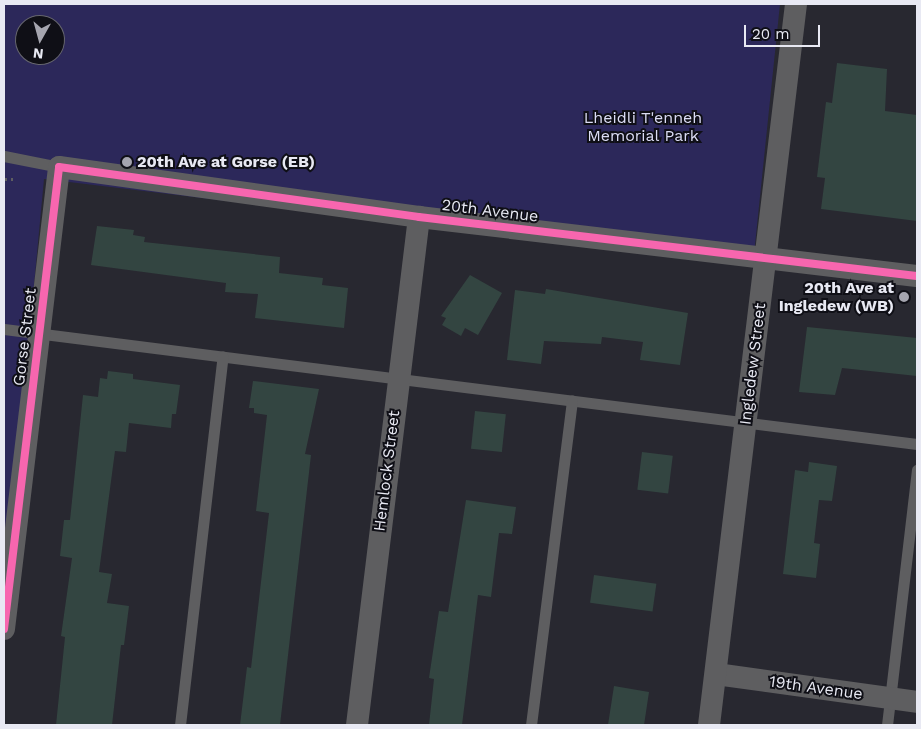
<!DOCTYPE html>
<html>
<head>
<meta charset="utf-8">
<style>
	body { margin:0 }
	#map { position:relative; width:921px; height:729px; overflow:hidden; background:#282830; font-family:"Work Sans",sans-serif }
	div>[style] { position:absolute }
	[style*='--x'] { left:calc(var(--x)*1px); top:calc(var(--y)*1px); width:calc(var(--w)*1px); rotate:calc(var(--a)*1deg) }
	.green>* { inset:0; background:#2c285a }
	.building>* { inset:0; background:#334541; transform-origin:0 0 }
	.path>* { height:3px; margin-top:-1.5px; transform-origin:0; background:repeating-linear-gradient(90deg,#5e5e61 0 2.5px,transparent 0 6.5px) }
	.service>* { height:11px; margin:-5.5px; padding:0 5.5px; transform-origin:5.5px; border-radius:5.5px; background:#5e5e60 }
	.minor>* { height:22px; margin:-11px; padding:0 11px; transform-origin:11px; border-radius:11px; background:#5e5e60 }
	.cycleway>* { height:8px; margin:-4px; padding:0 4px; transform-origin:4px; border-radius:4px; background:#f766af }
	.dots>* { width:14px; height:14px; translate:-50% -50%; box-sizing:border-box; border:2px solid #0f0f16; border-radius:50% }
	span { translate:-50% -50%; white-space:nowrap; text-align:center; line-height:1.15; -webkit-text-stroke:4px #0f0f16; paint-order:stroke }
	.park-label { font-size:16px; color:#dcddf5 }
	.poi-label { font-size:16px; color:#e8e9f3; font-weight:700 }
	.left { translate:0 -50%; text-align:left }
	.right { translate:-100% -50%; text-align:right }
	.street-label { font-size:16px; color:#e8e9f3 }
	.frame { position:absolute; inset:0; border:5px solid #e8e9f3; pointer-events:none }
	.north { position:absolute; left:15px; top:15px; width:50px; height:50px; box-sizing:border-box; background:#0f0f16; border:1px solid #66666e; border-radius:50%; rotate:187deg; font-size:14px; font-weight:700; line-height:20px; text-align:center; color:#e8e9f3 }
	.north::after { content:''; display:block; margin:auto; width:18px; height:22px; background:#a5a5af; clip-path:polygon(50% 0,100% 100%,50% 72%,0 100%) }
	.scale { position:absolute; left:744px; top:25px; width:76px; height:22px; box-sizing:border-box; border:2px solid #e8e9f3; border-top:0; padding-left:6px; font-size:15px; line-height:18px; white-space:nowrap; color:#e8e9f3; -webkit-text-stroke:4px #0f0f16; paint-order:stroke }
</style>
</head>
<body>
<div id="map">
	<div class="green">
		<i style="clip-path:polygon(evenodd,4px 4px,780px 4px,753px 264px,44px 179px,4px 603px,4px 4px,25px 25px,55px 25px,55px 55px,25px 55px,25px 25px)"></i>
	</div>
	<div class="building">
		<i style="clip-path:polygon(837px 63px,887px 69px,885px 111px,917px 115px,917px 221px,821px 209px,825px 178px,817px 177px,826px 102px,832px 103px)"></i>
		<i style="clip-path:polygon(97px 226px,134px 230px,133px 235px,145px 237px,144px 242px,280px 257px,279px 273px,323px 278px,322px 285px,348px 288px,344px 328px,255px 318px,258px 294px,225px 292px,226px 283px,91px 265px)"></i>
		<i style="clip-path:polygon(470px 275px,502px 293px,478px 335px,465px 328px,461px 336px,442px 325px,446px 318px,441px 316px)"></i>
		<i style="clip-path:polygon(546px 289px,688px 313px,680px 365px,640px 360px,643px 342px,602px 337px,601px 344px,544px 341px,541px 364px,507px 360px,515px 290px,545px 294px)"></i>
		<i style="clip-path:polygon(807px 327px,917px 338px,917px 376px,842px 368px,835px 395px,799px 392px)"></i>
		<i style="clip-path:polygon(108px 371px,133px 374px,133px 379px,180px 385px,176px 414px,172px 414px,171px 428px,129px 423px,126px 452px,115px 451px,99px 572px,112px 574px,107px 603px,129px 606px,124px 645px,121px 645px,112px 725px,56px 725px,65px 637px,61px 636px,72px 558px,60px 556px,64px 520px,70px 520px,83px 395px,98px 397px,100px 378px,107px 379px)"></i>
		<i style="clip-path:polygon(253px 381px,319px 389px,305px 454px,311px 455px,280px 725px,240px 725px,247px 667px,251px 668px,269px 513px,256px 511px,267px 415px,254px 413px,254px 408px,249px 408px)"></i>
		<i style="left:475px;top:411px;width:31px;height:38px;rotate:6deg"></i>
		<i style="left:642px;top:452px;width:31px;height:38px;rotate:7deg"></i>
		<i style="clip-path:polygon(809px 462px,837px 466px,832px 501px,819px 500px,814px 543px,820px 544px,816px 578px,783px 574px,795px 470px,808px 472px)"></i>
		<i style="clip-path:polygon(466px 500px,516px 507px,512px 534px,499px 533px,491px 597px,478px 595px,462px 725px,429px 725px,434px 679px,429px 678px,439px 611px,448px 612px)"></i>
		<i style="left:594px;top:575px;width:63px;height:28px;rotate:8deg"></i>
		<i style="clip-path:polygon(614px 686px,649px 692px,644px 725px,608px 725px)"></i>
	</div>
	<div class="path">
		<i style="--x:4;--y:179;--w:11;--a:0"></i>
	</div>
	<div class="service">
		<i style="--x:4;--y:156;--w:56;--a:11.3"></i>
		<i style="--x:4;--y:329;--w:920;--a:7.18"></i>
		<i style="--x:180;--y:725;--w:371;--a:-83.4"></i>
		<i style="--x:531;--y:725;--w:327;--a:-82.8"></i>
		<i style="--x:887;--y:725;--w:257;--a:-83.3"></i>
	</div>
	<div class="minor">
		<i style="--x:4;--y:629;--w:465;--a:-83.2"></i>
		<i style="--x:59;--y:167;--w:363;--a:7.9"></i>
		<i style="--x:419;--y:217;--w:501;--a:6.76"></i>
		<i style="--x:716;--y:674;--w:203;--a:7.9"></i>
		<i style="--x:357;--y:725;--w:512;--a:-83.04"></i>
		<i style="--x:709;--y:725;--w:726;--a:-83.12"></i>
	</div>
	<div class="cycleway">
		<i style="--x:4;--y:629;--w:465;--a:-83.2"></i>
		<i style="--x:59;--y:167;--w:363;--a:7.9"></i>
		<i style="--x:419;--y:217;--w:501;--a:6.76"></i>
	</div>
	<div class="dots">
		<i style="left:127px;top:162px;background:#a5a5af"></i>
		<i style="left:904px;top:297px;background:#a5a5af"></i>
	</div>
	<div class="park-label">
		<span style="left:643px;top:127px">Lheidli T'enneh<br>Memorial Park</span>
	</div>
	<div class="poi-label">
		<span class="left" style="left:137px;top:162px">20th Ave at Gorse (EB)</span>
		<span class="right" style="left:894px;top:297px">20th Ave at<br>Ingledew (WB)</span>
	</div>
	<div class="street-label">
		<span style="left:490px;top:211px;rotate:7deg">20th Avenue</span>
		<span style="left:25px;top:337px;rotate:-83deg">Gorse Street</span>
		<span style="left:753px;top:364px;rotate:-83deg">Ingledew Street</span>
		<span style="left:387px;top:471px;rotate:-83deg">Hemlock Street</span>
		<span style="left:816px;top:688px;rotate:8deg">19th Avenue</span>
	</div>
	<div class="frame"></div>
	<div class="north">N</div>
	<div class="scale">20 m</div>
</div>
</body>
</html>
